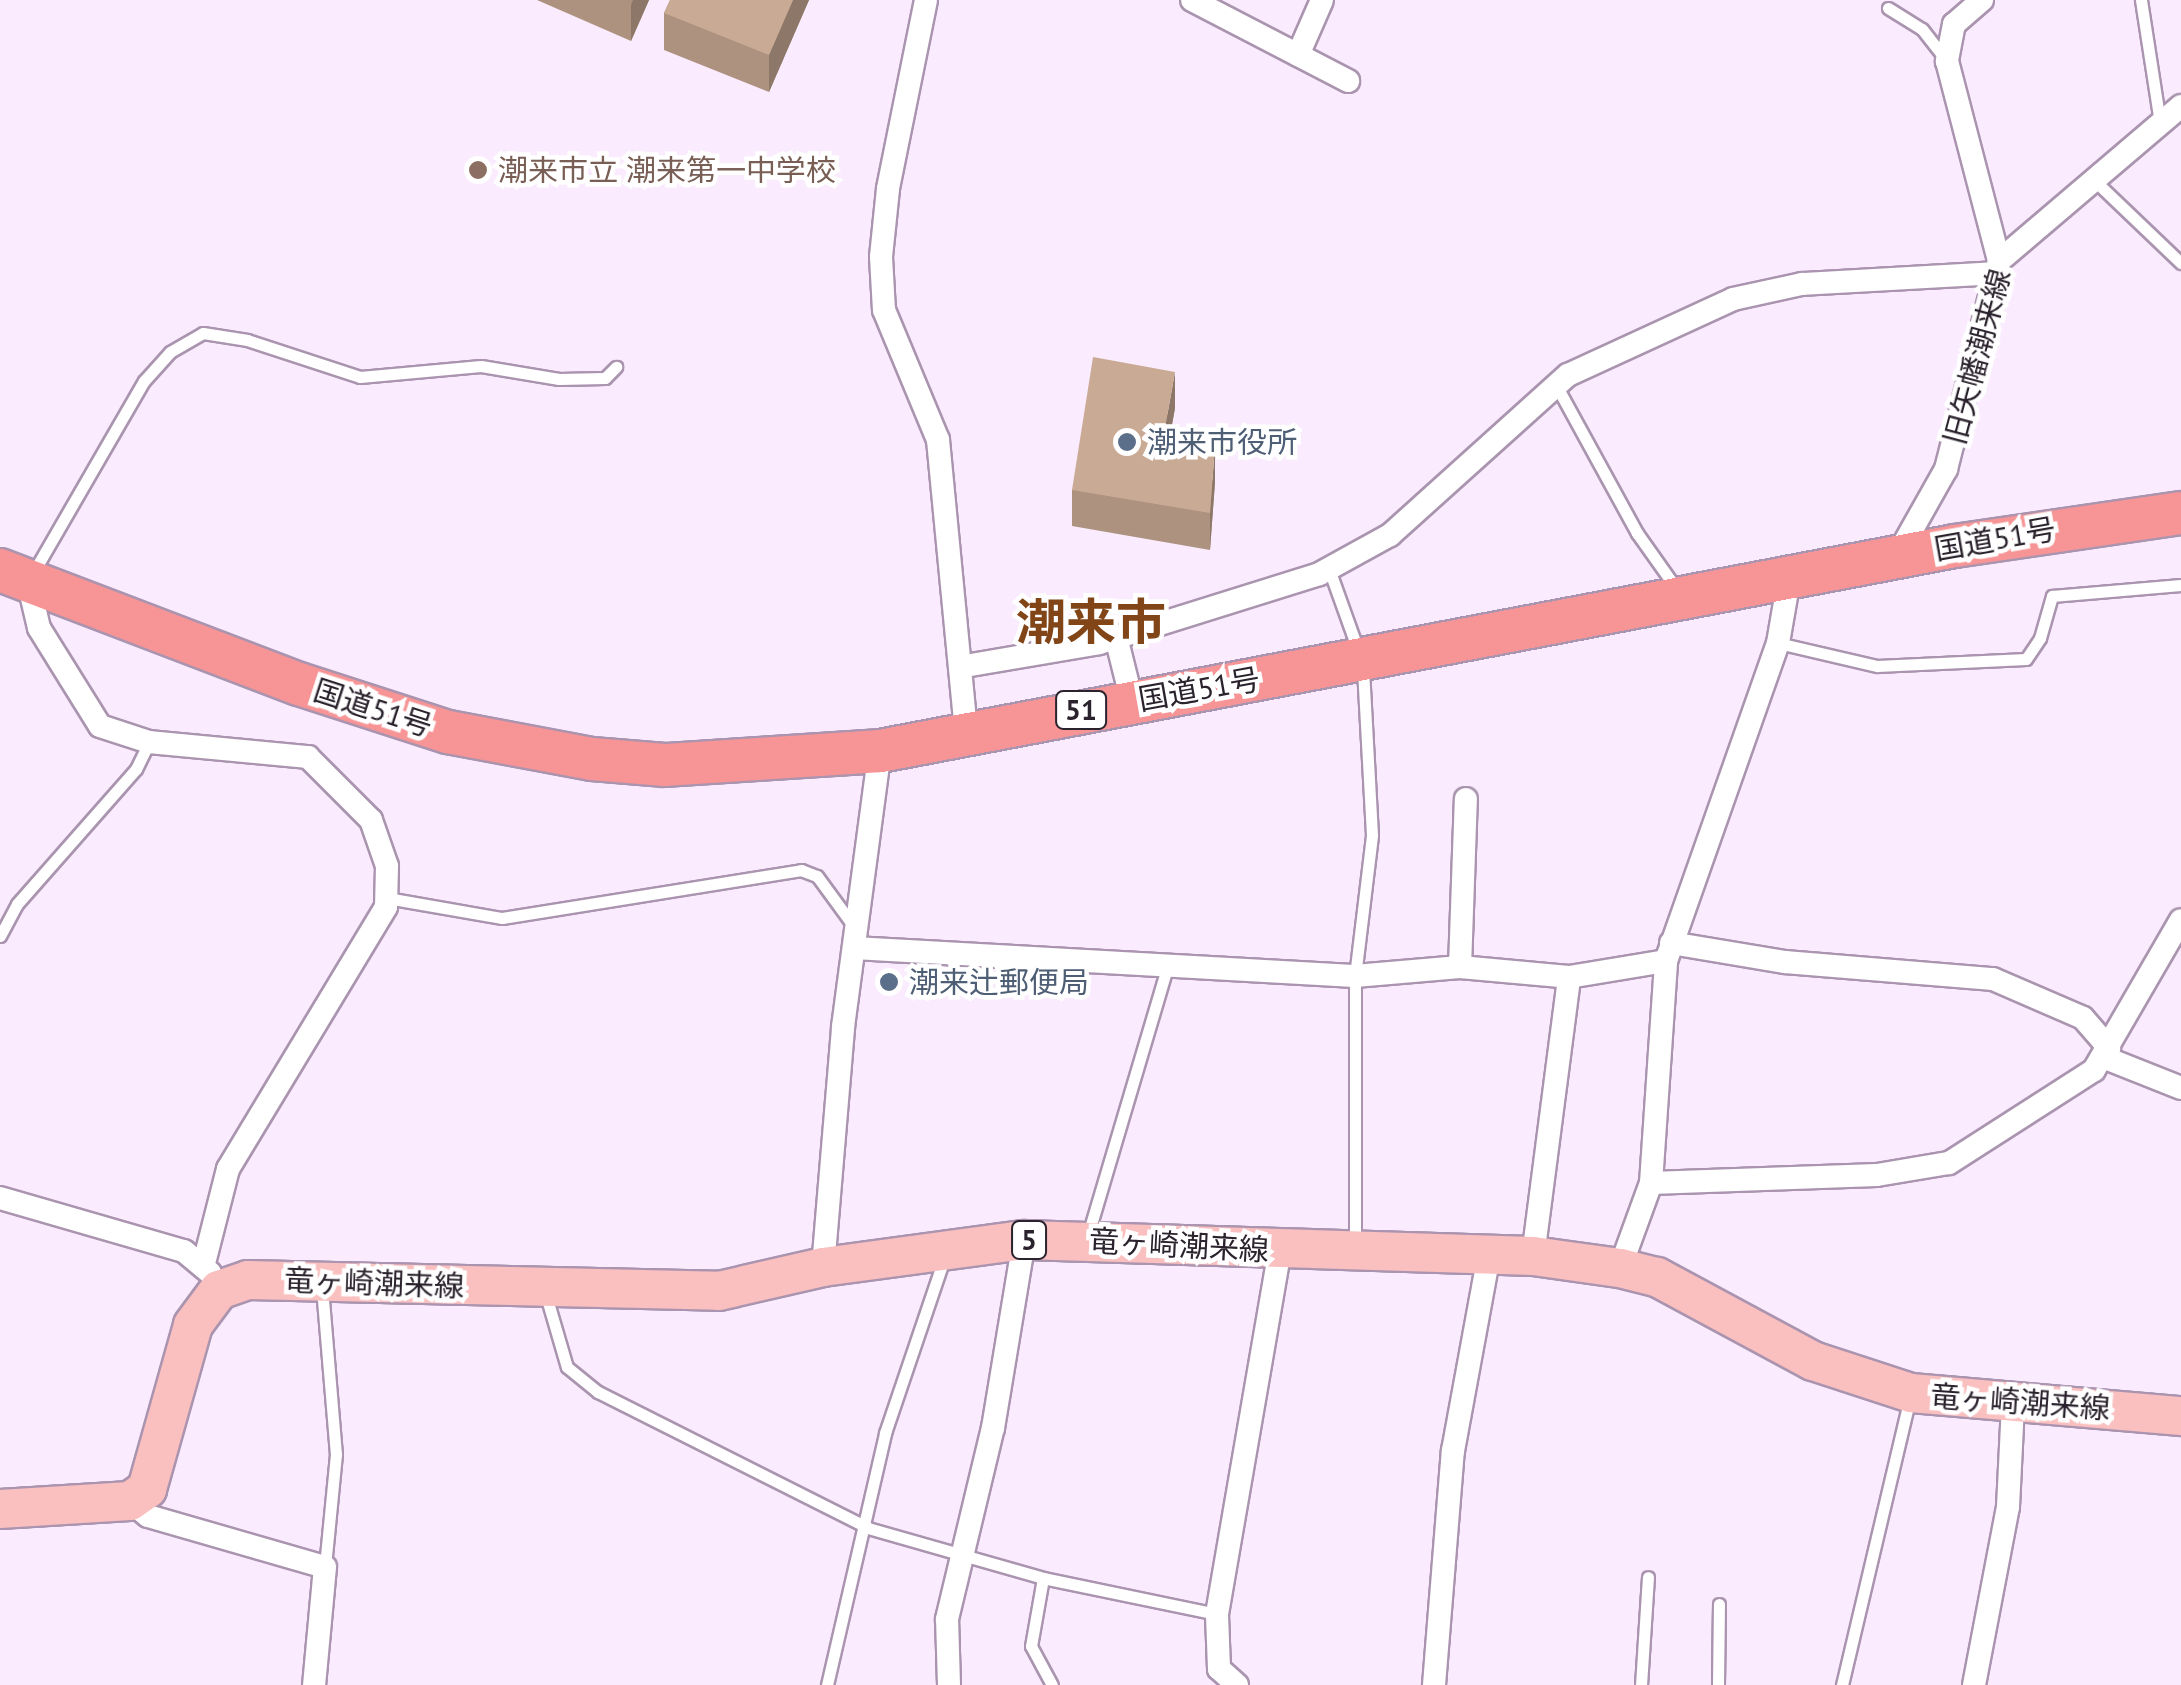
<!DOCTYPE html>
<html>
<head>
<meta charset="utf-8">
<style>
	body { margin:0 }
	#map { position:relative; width:2181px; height:1685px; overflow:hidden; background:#faecfe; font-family:"PT Sans","Noto Sans JP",sans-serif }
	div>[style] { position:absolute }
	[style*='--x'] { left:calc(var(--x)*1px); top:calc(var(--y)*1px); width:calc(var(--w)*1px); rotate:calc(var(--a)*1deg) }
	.roads { filter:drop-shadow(2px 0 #aa94af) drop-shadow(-2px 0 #aa94af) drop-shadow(0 2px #aa94af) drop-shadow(0 -2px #aa94af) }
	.lane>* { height:11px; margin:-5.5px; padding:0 5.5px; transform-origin:5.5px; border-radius:5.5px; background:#fff }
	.street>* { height:22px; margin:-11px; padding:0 11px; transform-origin:11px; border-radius:11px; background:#fff }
	.primary>* { height:38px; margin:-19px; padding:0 19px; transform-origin:19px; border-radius:19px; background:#fabfbf }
	.highway>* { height:42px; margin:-21px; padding:0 21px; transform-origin:21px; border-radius:21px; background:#f79495 }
	.wall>* { inset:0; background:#ad9280 }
	.shaded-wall>* { inset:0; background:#8d7768 }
	.building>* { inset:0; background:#c9aa95 }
	.dots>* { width:28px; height:28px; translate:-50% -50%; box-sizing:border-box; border:5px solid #fff; border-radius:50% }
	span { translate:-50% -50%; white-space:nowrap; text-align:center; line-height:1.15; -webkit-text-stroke:9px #fff; paint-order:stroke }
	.shield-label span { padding:2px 8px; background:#fff; border:2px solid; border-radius:8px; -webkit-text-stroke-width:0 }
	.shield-label { font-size:28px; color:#2a222c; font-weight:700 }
	.education-label { font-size:30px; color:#785e54 }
	.left { translate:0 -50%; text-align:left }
	.street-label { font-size:30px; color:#2a222c }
	.service-label { font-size:30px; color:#4e5e75 }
	.town-label { font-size:50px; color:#814518; font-weight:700 }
</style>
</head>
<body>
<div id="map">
	<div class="roads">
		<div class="lane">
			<i style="--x:2141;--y:0;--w:124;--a:81.2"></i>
			<i style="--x:1888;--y:8;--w:40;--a:32"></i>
			<i style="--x:1922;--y:29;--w:41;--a:52"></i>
			<i style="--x:2094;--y:180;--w:120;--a:43.7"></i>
			<i style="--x:1556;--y:385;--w:169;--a:61.3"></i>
			<i style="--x:1637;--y:533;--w:67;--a:54.7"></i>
			<i style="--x:1329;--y:569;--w:86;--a:70.3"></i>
			<i style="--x:33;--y:573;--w:222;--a:-60"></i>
			<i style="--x:144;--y:381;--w:39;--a:-48"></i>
			<i style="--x:170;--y:352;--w:38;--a:-30"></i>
			<i style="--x:203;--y:333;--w:45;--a:9"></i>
			<i style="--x:247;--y:340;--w:119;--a:18.1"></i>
			<i style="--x:360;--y:377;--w:121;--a:-5.2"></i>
			<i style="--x:481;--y:366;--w:79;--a:9.5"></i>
			<i style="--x:559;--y:379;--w:46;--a:-1.2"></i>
			<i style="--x:605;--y:378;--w:16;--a:-45"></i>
			<i style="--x:1778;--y:643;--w:102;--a:13.1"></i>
			<i style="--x:1877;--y:666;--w:149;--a:-2.7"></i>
			<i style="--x:2026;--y:659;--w:25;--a:-56"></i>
			<i style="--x:2040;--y:638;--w:44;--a:-74.1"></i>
			<i style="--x:2052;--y:596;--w:129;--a:-4.9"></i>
			<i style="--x:387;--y:898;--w:117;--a:9.9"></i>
			<i style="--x:502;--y:918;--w:303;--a:-9.1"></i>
			<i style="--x:801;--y:870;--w:17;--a:21"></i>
			<i style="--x:817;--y:876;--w:64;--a:53.8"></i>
			<i style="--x:0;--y:936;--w:36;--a:-62"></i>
			<i style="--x:17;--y:904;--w:180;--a:-48.6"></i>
			<i style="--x:136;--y:769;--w:30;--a:-64"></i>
			<i style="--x:1087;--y:1238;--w:286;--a:-73.5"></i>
			<i style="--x:1355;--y:1243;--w:267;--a:-90"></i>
			<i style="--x:1355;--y:976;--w:142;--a:-83.1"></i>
			<i style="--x:1372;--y:835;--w:167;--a:-93.1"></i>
			<i style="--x:322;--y:1288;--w:167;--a:85.2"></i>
			<i style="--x:336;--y:1454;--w:114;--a:95.6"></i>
			<i style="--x:545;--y:1292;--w:78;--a:73.7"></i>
			<i style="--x:567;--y:1367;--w:40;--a:39"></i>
			<i style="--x:598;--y:1392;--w:302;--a:26.7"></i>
			<i style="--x:868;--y:1528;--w:182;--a:15.9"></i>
			<i style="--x:1043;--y:1578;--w:178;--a:11.7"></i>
			<i style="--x:1043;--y:1578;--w:69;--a:100"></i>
			<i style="--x:1031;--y:1646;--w:44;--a:61.7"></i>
			<i style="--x:827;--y:1685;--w:259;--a:-77"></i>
			<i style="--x:885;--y:1433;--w:187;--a:-71.3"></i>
			<i style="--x:1641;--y:1685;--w:108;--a:-86.3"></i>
			<i style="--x:1718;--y:1685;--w:81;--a:-89.3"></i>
			<i style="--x:1842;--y:1685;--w:296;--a:-76.7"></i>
		</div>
		<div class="street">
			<i style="--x:926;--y:0;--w:193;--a:101.4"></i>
			<i style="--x:888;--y:189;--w:68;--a:95.9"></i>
			<i style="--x:881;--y:257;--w:53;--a:86.8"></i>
			<i style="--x:884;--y:310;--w:141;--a:67.4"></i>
			<i style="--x:938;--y:440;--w:293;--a:84.5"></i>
			<i style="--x:1192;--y:0;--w:176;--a:27.4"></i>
			<i style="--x:1982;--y:0;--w:37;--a:139"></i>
			<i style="--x:1954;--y:24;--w:38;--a:101"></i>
			<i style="--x:1947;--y:61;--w:207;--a:75.4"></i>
			<i style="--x:1298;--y:55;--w:60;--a:-66.4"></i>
			<i style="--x:1897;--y:556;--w:100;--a:-60.6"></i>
			<i style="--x:1946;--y:469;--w:215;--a:-75.7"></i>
			<i style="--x:1999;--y:261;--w:239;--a:-40.4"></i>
			<i style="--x:28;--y:581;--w:48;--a:76.8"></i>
			<i style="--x:39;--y:628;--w:115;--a:58.1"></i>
			<i style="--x:100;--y:726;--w:52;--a:18.1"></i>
			<i style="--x:149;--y:742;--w:160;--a:5.4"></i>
			<i style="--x:308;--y:757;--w:89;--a:45"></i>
			<i style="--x:371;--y:820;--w:49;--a:70.8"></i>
			<i style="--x:387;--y:866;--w:41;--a:91.4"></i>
			<i style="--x:386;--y:907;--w:306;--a:121.1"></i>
			<i style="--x:228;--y:1169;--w:97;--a:104.3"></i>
			<i style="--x:1116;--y:637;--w:66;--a:76"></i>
			<i style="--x:965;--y:666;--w:136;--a:-9.7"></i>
			<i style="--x:1099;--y:643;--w:231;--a:-17.4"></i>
			<i style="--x:1319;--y:574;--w:81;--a:-28.8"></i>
			<i style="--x:1390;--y:535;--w:239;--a:-42"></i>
			<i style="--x:1568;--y:375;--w:182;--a:-24.7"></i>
			<i style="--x:1733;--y:299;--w:71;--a:-12.3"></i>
			<i style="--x:1802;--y:284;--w:194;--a:-3.2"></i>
			<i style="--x:1671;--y:943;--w:116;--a:9.5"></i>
			<i style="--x:1785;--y:962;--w:209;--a:4.7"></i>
			<i style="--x:1993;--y:979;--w:98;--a:23.4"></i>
			<i style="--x:2083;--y:1018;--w:40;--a:49"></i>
			<i style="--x:854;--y:948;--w:502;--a:3.2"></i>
			<i style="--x:1355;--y:976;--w:105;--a:-4.9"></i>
			<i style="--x:1460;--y:967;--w:109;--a:5.2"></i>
			<i style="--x:1569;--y:977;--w:98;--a:-9.4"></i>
			<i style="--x:1460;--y:967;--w:168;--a:-88"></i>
			<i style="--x:2103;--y:1057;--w:84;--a:21.7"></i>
			<i style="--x:1651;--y:1183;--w:226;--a:-2"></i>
			<i style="--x:1877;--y:1175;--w:73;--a:-9.5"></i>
			<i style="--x:1949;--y:1163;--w:172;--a:-32.7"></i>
			<i style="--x:2094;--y:1070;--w:173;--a:-59.9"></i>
			<i style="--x:0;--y:1198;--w:191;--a:16.1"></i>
			<i style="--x:184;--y:1251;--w:34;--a:40"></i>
			<i style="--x:1533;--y:1256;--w:281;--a:-82.6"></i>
			<i style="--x:823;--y:1267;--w:241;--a:-85.2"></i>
			<i style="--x:843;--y:1027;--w:278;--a:-82.4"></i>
			<i style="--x:1620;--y:1268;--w:90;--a:-70"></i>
			<i style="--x:1651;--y:1183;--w:223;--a:-86.1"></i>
			<i style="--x:1666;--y:961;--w:337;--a:-70.6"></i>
			<i style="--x:1778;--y:643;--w:65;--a:-80.2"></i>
			<i style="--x:130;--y:1501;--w:23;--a:40"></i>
			<i style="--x:148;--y:1516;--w:184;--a:16.1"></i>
			<i style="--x:325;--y:1567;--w:119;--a:95.3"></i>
			<i style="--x:949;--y:1685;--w:66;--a:-91.7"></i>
			<i style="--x:947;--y:1619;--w:196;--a:-76.5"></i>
			<i style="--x:993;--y:1428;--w:191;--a:-80.6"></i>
			<i style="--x:1237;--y:1685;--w:24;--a:-138"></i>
			<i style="--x:1219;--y:1669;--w:55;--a:-92.1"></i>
			<i style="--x:1217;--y:1614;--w:369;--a:-80.2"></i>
			<i style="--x:1434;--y:1685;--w:235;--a:-85.4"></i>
			<i style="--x:1453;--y:1451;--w:199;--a:-79.6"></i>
			<i style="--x:1974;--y:1685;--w:181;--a:-79.2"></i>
			<i style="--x:2008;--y:1507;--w:104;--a:-87.2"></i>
		</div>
		<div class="primary">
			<i style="--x:0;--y:1509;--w:130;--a:-3.5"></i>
			<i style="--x:130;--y:1501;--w:21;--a:-35"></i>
			<i style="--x:147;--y:1489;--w:170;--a:-74.3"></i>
			<i style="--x:193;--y:1325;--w:44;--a:-53.4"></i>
			<i style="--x:219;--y:1290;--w:31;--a:-19"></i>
			<i style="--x:248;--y:1280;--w:471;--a:1.3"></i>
			<i style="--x:719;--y:1291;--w:107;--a:-13"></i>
			<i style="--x:823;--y:1267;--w:203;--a:-7.7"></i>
			<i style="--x:1024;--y:1240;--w:509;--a:1.8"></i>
			<i style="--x:1533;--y:1256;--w:88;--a:7.9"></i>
			<i style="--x:1620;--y:1268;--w:38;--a:14"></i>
			<i style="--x:1657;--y:1277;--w:177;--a:28.3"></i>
			<i style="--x:1813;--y:1361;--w:103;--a:18.1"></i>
			<i style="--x:1911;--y:1393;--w:271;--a:4.9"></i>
		</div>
		<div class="highway">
			<i style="--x:0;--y:570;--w:320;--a:20.9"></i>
			<i style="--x:299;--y:684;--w:157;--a:17.9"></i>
			<i style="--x:448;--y:732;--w:147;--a:10.6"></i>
			<i style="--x:592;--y:759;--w:73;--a:4.7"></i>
			<i style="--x:665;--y:765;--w:215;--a:-3.7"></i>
			<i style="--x:880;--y:751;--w:1094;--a:-10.8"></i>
			<i style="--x:1955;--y:546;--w:228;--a:-8.3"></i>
		</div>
	</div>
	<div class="wall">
		<i style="clip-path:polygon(537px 0,649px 0,631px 41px)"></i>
		<i style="clip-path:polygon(670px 0,809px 0,769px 92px,664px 50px,664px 13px)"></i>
		<i style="clip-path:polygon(1175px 408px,1169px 440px,1215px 482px,1210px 550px,1072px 526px,1072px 490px)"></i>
	</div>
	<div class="shaded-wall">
		<i style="clip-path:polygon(633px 0,649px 0,631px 41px,631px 5px)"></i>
		<i style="clip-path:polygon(793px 0,809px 0,769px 92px,769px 55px)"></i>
		<i style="clip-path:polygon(1175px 372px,1175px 408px,1163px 476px,1163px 439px)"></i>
		<i style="clip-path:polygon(1215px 445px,1215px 482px,1210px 550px,1210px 513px)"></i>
	</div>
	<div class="building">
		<i style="clip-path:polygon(670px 0,793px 0,769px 55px,664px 13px)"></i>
		<i style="clip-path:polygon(1093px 357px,1175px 372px,1163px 439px,1215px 445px,1210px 513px,1072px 490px)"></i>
	</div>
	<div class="dots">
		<i style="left:478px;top:170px;background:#8d6e63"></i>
		<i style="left:1127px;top:442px;background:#5c6f8a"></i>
		<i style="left:889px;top:982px;background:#5c6f8a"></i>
	</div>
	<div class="shield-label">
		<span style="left:1081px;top:710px">51</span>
		<span style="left:1029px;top:1240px">5</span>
	</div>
	<div class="education-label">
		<span class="left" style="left:498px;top:170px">潮来市立 潮来第一中学校</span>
	</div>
	<div class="street-label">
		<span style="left:1977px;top:357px;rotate:-75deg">旧矢幡潮来線</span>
		<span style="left:1995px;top:539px;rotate:-10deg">国道51号</span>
		<span style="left:1199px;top:689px;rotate:-10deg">国道51号</span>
		<span style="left:373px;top:708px;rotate:18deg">国道51号</span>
		<span style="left:1179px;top:1245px;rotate:3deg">竜ヶ崎潮来線</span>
		<span style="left:374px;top:1283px;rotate:2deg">竜ヶ崎潮来線</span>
		<span style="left:2020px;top:1402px;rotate:4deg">竜ヶ崎潮来線</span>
	</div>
	<div class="service-label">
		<span class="left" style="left:1147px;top:442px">潮来市役所</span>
		<span class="left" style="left:909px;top:982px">潮来辻郵便局</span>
	</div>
	<div class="town-label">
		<span style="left:1091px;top:622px">潮来市</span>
	</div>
</div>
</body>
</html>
